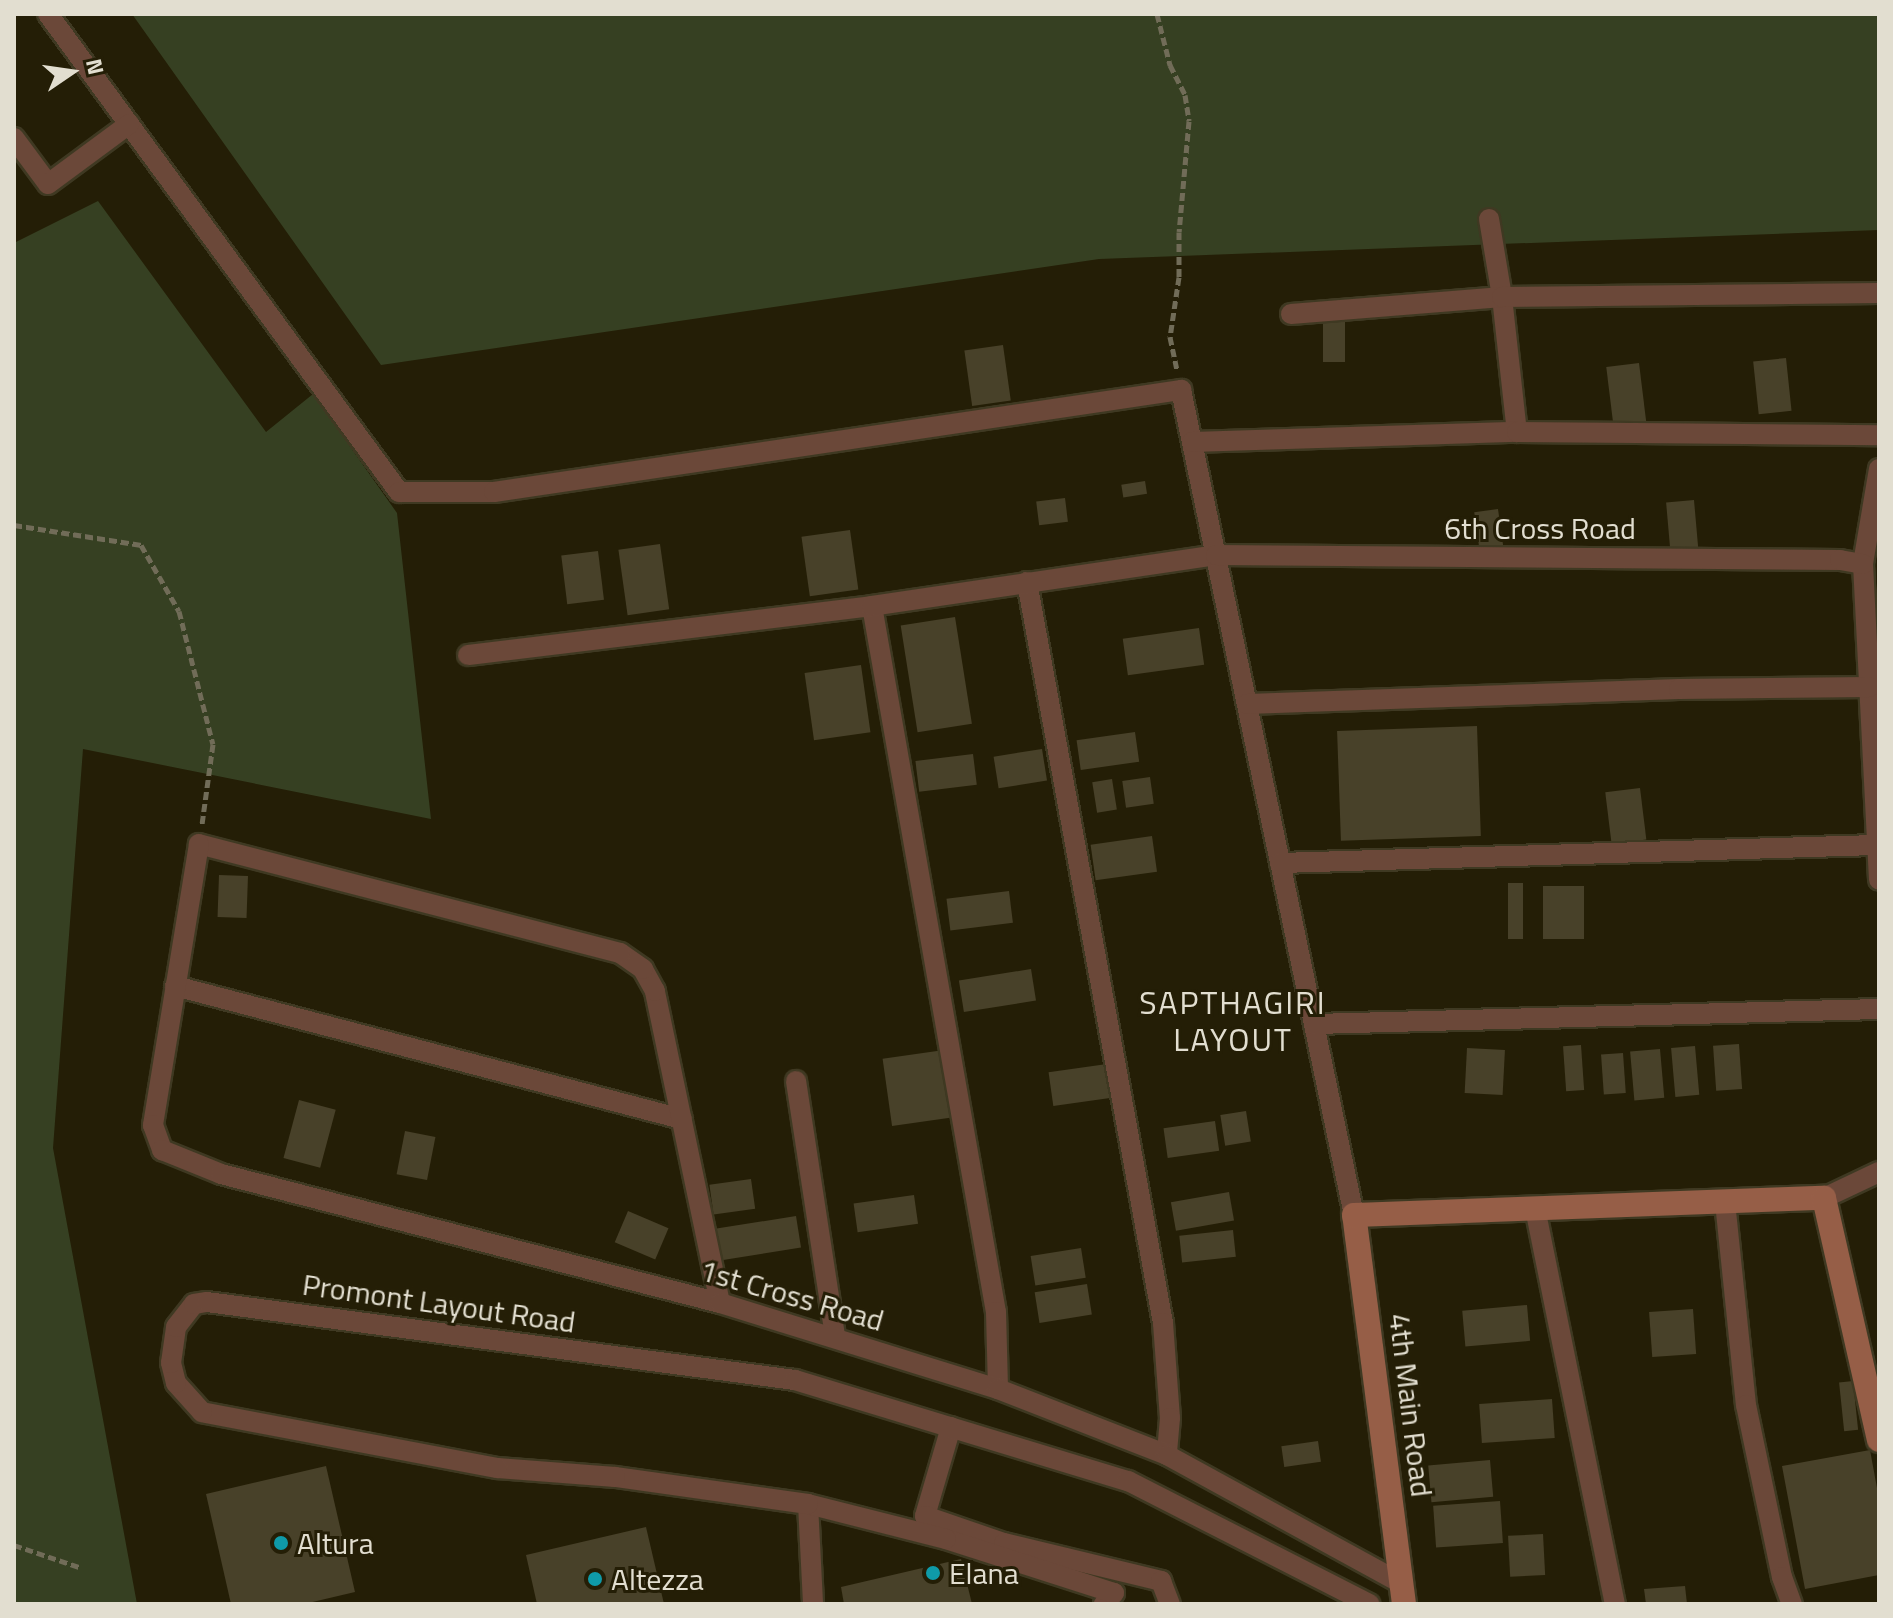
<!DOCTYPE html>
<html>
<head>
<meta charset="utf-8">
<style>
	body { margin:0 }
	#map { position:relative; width:1893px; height:1618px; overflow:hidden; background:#241e06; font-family:"Titillium Web",sans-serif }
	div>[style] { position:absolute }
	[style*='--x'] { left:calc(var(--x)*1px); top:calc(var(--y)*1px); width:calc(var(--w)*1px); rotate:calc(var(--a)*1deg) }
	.green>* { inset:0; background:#364022 }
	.building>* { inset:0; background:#484129; transform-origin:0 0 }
	.path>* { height:5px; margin-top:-2.5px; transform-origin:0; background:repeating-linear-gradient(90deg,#716c58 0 8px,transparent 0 12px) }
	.roads { filter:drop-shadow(2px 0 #3f3922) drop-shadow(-2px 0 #3f3922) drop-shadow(0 2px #3f3922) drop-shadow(0 -2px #3f3922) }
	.street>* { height:20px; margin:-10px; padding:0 10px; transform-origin:10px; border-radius:10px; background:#6b4839 }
	.secondary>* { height:24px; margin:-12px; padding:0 12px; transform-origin:12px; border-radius:12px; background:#965e47 }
	.dots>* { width:22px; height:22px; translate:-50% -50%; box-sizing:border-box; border:4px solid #241e06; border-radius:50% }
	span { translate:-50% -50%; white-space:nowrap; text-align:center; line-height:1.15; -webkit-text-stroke:6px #241e06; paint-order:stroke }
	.street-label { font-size:30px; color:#e2ded0 }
	.poi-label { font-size:30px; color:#e2ded0 }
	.left { translate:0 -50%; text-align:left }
	.neighbourhood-label { font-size:32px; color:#e2ded0; letter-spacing:2px }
	.frame { position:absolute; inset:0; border:16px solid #e2ded0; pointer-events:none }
	.north { position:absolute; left:32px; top:32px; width:80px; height:80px; -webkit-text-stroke:6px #241e06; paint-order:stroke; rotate:77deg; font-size:22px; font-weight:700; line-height:32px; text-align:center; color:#e2ded0 }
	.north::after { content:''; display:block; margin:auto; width:28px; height:36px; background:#e2ded0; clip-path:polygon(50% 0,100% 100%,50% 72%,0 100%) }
</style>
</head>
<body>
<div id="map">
	<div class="green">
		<i style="clip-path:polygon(132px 14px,1879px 14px,1879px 230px,1099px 259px,381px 365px)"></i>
		<i style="clip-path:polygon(98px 201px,266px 432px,313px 394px,397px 513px,431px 819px,83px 749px,53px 1148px,137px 1604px,14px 1604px,14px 243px)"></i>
	</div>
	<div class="building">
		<i style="left:1345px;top:313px;width:49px;height:22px;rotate:90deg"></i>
		<i style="left:1003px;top:345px;width:56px;height:39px;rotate:82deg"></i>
		<i style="left:1786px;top:358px;width:53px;height:33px;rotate:84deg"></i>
		<i style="left:1639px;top:363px;width:61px;height:33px;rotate:83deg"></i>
		<i style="left:1145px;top:481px;width:13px;height:24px;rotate:81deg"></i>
		<i style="left:1065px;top:498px;width:24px;height:29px;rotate:83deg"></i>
		<i style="left:1694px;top:500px;width:52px;height:28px;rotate:85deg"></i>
		<i style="left:1498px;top:509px;width:45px;height:24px;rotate:82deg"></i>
		<i style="left:850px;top:530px;width:60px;height:49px;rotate:82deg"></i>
		<i style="left:660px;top:544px;width:66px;height:42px;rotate:82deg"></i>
		<i style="left:598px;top:551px;width:49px;height:37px;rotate:83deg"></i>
		<i style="left:955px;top:617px;width:108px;height:55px;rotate:81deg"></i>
		<i style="left:1199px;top:628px;width:37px;height:77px;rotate:82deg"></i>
		<i style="left:861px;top:665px;width:68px;height:57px;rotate:82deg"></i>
		<i style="left:1477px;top:726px;width:110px;height:140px;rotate:88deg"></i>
		<i style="left:1135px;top:732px;width:30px;height:59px;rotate:82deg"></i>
		<i style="left:1042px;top:749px;width:32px;height:49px;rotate:81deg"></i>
		<i style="left:973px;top:754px;width:31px;height:58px;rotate:83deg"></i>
		<i style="left:1150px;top:777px;width:27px;height:28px;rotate:82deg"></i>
		<i style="left:1112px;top:779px;width:31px;height:20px;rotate:81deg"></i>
		<i style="left:1640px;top:788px;width:52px;height:35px;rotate:83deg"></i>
		<i style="left:1152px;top:836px;width:36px;height:62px;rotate:82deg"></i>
		<i style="left:219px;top:875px;width:29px;height:42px;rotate:2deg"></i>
		<i style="left:1508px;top:883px;width:15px;height:56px"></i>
		<i style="left:1543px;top:886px;width:41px;height:53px"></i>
		<i style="left:1009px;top:891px;width:32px;height:63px;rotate:83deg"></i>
		<i style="left:1031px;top:969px;width:32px;height:73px;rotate:81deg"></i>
		<i style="left:1739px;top:1044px;width:45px;height:26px;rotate:86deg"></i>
		<i style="left:1581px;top:1045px;width:45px;height:18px;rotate:86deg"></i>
		<i style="left:1695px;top:1046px;width:49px;height:24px;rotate:85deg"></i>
		<i style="left:1467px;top:1048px;width:38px;height:45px;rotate:3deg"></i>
		<i style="left:1660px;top:1049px;width:49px;height:30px;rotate:85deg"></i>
		<i style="left:944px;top:1050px;width:68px;height:62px;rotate:82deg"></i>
		<i style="left:1623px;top:1053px;width:40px;height:22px;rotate:86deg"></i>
		<i style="left:1107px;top:1064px;width:34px;height:59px;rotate:82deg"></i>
		<i style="left:299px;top:1100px;width:38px;height:60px;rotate:15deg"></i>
		<i style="left:1246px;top:1111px;width:31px;height:26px;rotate:81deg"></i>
		<i style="left:1215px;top:1121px;width:30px;height:52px;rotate:82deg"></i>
		<i style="left:405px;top:1131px;width:31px;height:44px;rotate:11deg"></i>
		<i style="left:751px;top:1179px;width:30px;height:42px;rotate:82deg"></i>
		<i style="left:1229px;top:1192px;width:29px;height:59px;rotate:80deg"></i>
		<i style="left:914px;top:1195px;width:29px;height:61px;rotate:82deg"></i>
		<i style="left:628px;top:1211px;width:44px;height:34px;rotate:23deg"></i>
		<i style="left:796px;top:1216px;width:32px;height:82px;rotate:81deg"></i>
		<i style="left:1233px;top:1230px;width:27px;height:54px;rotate:84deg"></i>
		<i style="left:1081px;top:1248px;width:30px;height:51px;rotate:81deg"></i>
		<i style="left:1087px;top:1284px;width:31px;height:53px;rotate:81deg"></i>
		<i style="left:1527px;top:1305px;width:36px;height:65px;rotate:85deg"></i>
		<i style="left:1693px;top:1309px;width:45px;height:44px;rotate:86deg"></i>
		<i style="left:1853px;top:1381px;width:49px;height:14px;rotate:84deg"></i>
		<i style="left:1552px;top:1399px;width:39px;height:73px;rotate:86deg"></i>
		<i style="left:1318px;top:1441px;width:21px;height:37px;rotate:82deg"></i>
		<i style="clip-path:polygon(1870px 1450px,1879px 1499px,1879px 1575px,1805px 1589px,1782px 1466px)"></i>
		<i style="left:1490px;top:1460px;width:37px;height:62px;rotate:85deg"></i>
		<i style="clip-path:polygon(326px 1466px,355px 1592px,304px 1604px,231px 1604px,206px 1494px)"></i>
		<i style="left:1500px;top:1501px;width:42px;height:67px;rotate:86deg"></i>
		<i style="clip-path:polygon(646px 1527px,664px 1604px,537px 1604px,526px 1555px)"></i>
		<i style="left:1543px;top:1534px;width:41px;height:35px;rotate:87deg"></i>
		<i style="clip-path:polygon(961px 1559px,972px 1604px,844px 1604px,841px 1587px)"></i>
		<i style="clip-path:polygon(1685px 1586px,1687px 1604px,1646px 1604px,1644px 1589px)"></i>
	</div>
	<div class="path">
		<i style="--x:1157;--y:14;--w:53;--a:75.7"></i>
		<i style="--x:1170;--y:65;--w:34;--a:63"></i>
		<i style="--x:1185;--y:95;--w:26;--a:81"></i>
		<i style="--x:1189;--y:121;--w:111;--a:95.1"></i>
		<i style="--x:1179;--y:232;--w:45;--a:90"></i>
		<i style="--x:1179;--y:277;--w:61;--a:98.5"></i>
		<i style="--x:1170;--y:337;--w:34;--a:78"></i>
		<i style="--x:14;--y:525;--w:129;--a:8.9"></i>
		<i style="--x:141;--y:545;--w:76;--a:60.1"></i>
		<i style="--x:179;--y:611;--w:137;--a:75.7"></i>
		<i style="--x:213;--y:744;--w:81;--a:97.8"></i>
		<i style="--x:14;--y:1545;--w:69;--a:18.7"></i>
	</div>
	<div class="roads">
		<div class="street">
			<i style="--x:48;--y:14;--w:593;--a:53.71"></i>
			<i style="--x:399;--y:492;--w:95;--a:0"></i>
			<i style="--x:494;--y:492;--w:695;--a:-8.45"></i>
			<i style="--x:1181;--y:390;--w:843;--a:78.16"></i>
			<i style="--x:14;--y:138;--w:57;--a:53.5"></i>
			<i style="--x:48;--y:184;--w:101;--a:-36.5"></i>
			<i style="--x:1489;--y:219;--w:79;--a:80.5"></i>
			<i style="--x:1502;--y:297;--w:136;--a:83.7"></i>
			<i style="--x:1291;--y:314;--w:212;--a:-4.6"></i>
			<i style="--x:1502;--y:297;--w:377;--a:-0.6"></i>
			<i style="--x:1192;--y:442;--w:325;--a:-1.8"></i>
			<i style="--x:1517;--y:432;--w:362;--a:0.5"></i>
			<i style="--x:1879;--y:469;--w:96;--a:99.6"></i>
			<i style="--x:1863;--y:564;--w:316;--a:87.1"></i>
			<i style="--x:1027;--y:582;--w:753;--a:79.6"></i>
			<i style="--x:1163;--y:1323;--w:95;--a:85.8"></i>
			<i style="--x:1170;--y:1418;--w:37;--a:95"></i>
			<i style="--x:872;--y:606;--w:717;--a:80.04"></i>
			<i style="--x:996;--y:1312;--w:77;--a:88.5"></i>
			<i style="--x:468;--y:655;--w:407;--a:-6.9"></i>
			<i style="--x:872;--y:606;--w:348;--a:-8.4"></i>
			<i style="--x:1216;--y:555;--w:624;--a:0.46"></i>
			<i style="--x:1840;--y:560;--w:23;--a:10"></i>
			<i style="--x:1247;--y:704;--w:432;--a:-2"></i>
			<i style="--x:1679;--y:689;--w:190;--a:-0.6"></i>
			<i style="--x:1280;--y:863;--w:596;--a:-1.73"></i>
			<i style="--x:175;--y:986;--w:524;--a:14.7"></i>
			<i style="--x:1314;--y:1024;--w:565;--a:-1.52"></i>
			<i style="--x:796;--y:1081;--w:259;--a:81.3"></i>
			<i style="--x:1824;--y:1198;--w:61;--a:-25.3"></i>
			<i style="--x:1725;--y:1202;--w:204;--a:84.1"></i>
			<i style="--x:1746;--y:1405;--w:176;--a:78.2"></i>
			<i style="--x:1782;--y:1577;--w:29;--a:70"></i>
			<i style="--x:1535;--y:1208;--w:404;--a:78.6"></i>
			<i style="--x:720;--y:1303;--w:319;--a:-101.8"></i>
			<i style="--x:655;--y:991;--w:25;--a:-119"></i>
			<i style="--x:643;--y:969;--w:28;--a:-145"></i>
			<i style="--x:620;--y:953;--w:435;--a:-165.5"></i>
			<i style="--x:199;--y:844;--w:285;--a:99.3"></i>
			<i style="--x:153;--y:1125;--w:27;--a:70"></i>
			<i style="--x:162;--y:1150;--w:64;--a:22.1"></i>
			<i style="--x:221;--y:1174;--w:515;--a:14.49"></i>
			<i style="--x:720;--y:1303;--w:291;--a:17.2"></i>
			<i style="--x:998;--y:1389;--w:181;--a:21.3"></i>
			<i style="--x:1167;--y:1455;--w:267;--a:28.7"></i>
			<i style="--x:951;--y:1427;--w:93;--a:106.3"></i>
			<i style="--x:925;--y:1516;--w:83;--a:18.9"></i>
			<i style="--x:1004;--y:1543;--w:162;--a:13.6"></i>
			<i style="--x:1161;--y:1581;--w:25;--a:69"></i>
			<i style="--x:808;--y:1504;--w:100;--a:87.1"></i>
			<i style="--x:1104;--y:1604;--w:15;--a:-48"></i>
			<i style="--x:1114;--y:1593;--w:176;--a:-162.2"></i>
			<i style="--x:946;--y:1539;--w:142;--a:-165.8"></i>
			<i style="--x:808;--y:1504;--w:195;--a:-172"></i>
			<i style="--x:615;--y:1477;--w:118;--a:-175.6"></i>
			<i style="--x:497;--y:1468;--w:300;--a:-169.3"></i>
			<i style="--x:202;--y:1412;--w:39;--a:-132"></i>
			<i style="--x:176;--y:1383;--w:21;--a:-104"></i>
			<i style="--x:171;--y:1363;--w:36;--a:-82"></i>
			<i style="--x:176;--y:1327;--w:29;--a:-52"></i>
			<i style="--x:194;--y:1304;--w:13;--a:-9"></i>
			<i style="--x:207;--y:1302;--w:593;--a:7.56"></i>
			<i style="--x:795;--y:1380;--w:348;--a:16.9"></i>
			<i style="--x:1128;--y:1481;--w:271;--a:27"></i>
		</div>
		<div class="secondary">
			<i style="--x:1404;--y:1604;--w:392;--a:-97.3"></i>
			<i style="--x:1354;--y:1215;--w:470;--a:-2.1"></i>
			<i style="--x:1824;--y:1198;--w:248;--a:77.2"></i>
		</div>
	</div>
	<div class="dots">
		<i style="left:281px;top:1543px;background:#0f9aa8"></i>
		<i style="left:933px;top:1573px;background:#0f9aa8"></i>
		<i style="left:595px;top:1579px;background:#0f9aa8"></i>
	</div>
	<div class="street-label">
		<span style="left:1540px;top:528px">6th Cross Road</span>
		<span style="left:792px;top:1295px;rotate:16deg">1st Cross Road</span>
		<span style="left:439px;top:1303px;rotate:8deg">Promont Layout Road</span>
		<span style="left:1411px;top:1405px;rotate:83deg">4th Main Road</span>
	</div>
	<div class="poi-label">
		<span class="left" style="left:297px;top:1543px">Altura</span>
		<span class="left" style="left:949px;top:1573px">Elana</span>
		<span class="left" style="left:611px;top:1579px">Altezza</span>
	</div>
	<div class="neighbourhood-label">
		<span style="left:1233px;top:1021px">SAPTHAGIRI<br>LAYOUT</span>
	</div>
	<div class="frame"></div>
	<div class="north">N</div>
</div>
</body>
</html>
